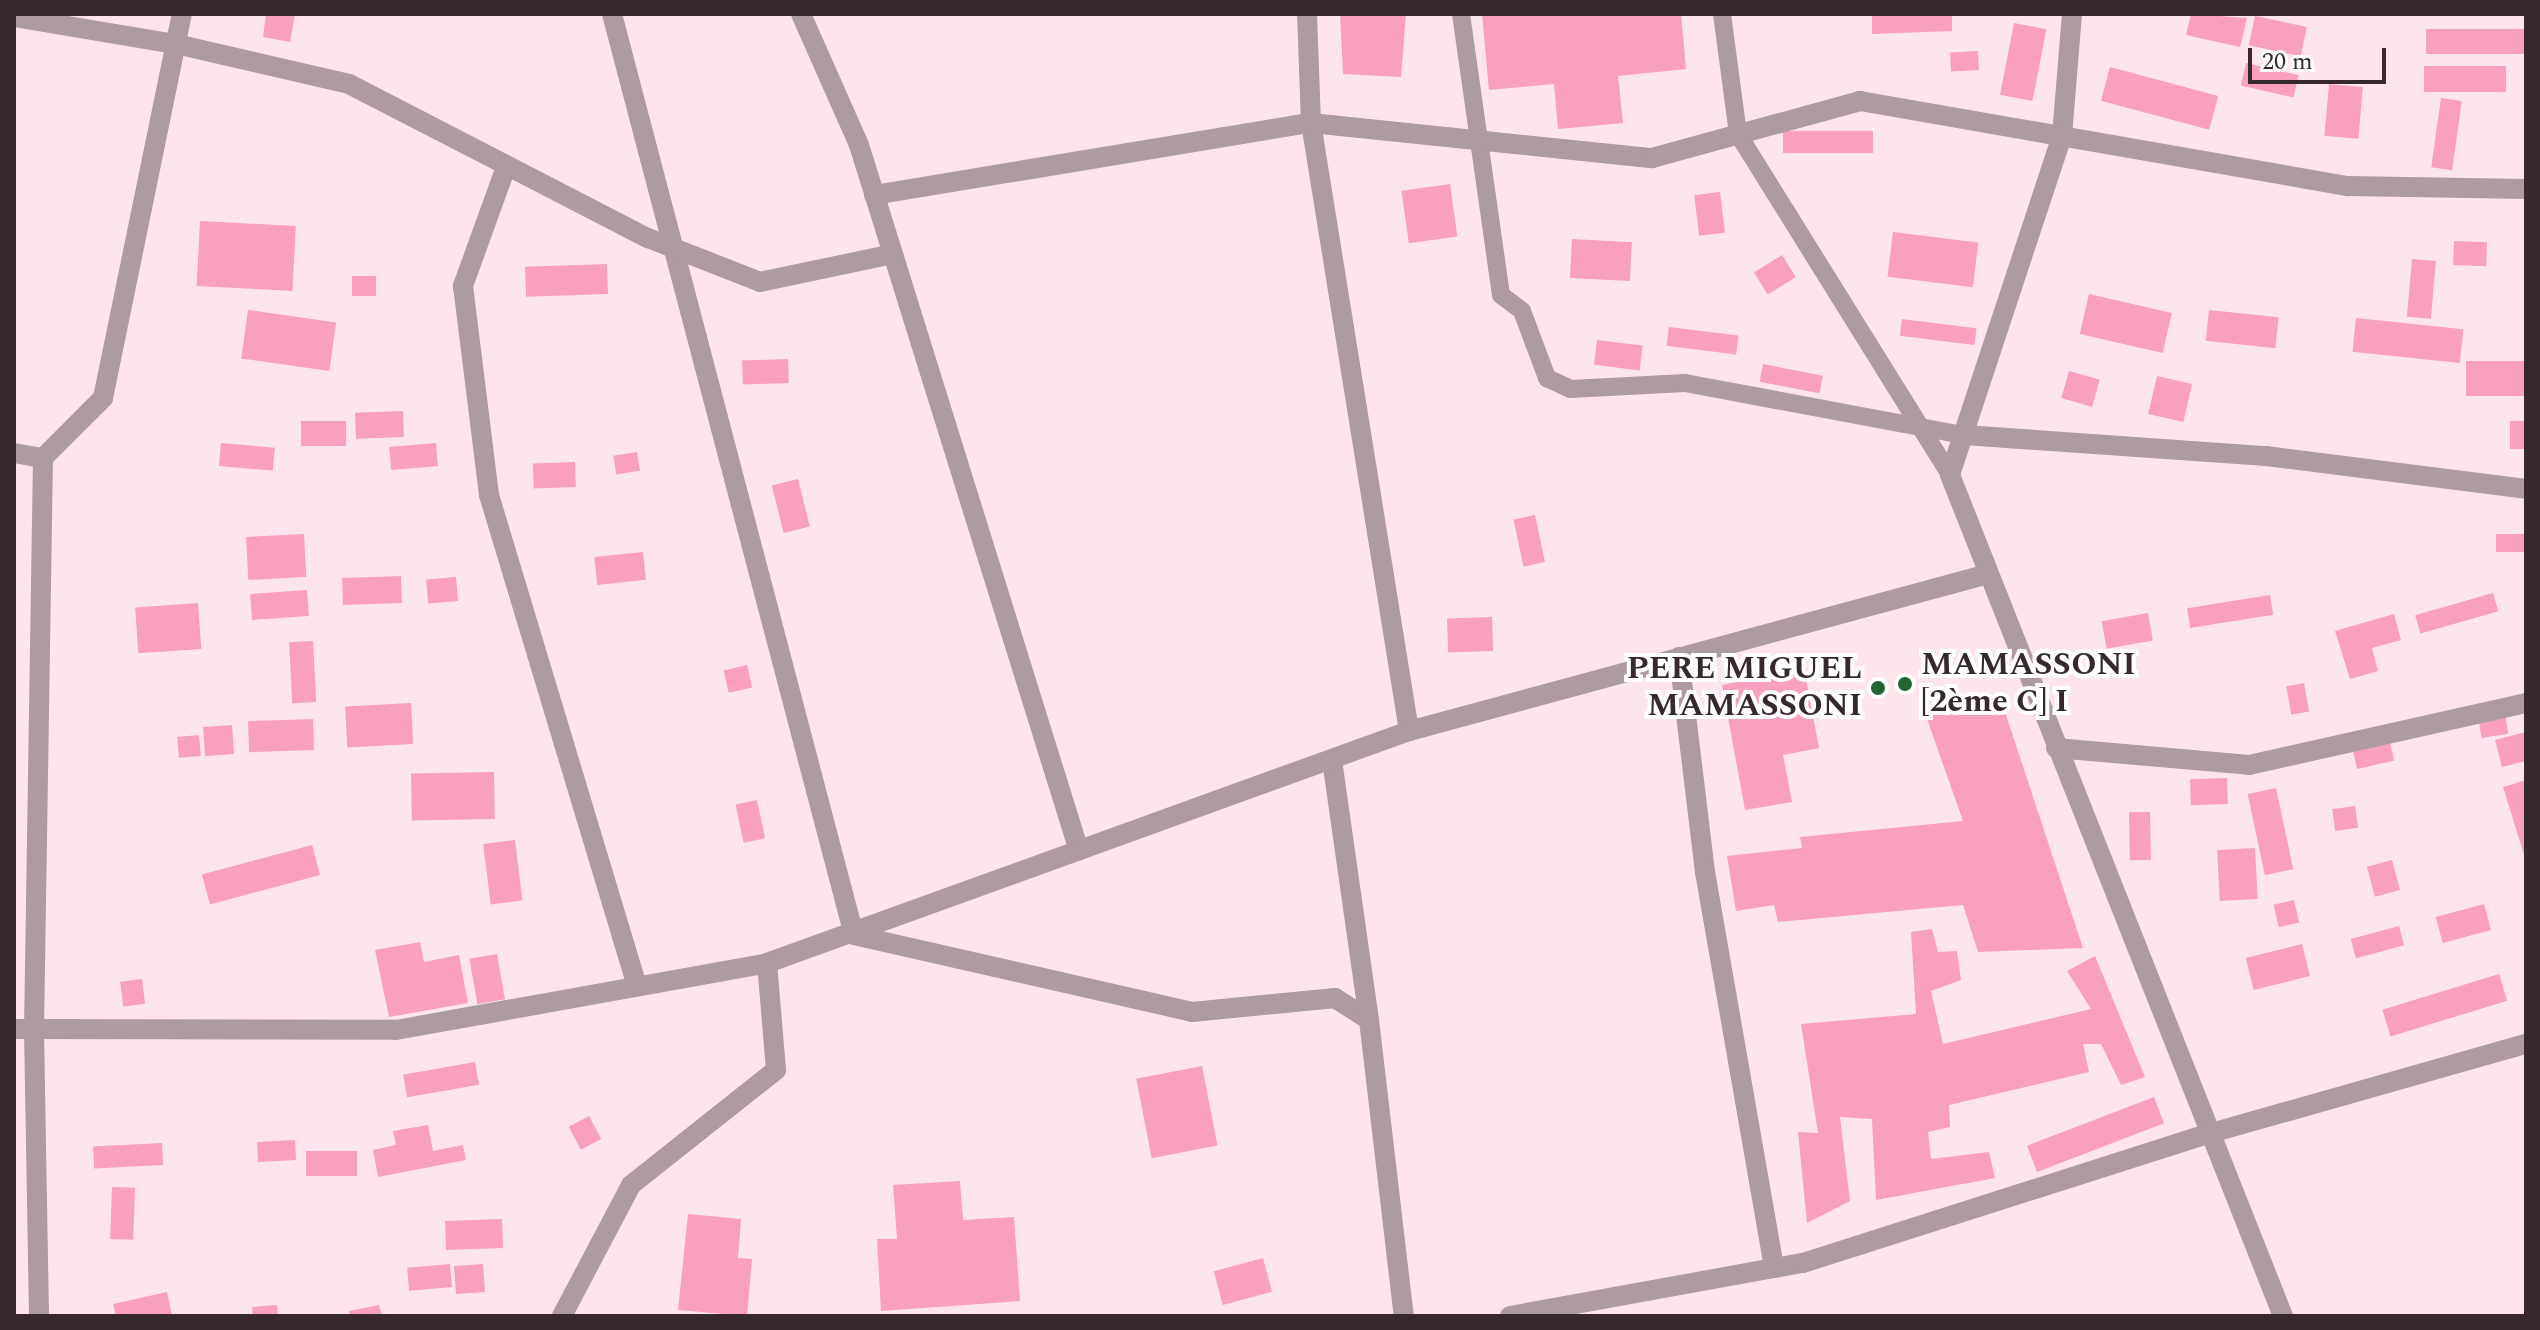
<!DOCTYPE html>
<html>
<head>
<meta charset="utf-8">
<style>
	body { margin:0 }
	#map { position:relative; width:2540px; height:1330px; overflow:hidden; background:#fee5ec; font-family:Spectral,serif }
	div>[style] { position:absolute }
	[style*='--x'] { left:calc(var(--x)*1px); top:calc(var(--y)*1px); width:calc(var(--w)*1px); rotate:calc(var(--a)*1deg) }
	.building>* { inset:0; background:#f8a0be; transform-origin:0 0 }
	.lane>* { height:18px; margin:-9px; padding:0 9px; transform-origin:9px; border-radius:9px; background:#ad9ba0 }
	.street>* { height:20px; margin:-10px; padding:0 10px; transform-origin:10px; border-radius:10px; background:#ad9ba0 }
	.dots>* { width:22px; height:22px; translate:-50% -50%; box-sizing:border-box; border:4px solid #fff; border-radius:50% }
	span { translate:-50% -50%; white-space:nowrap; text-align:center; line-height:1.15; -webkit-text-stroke:8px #fff; paint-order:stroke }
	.poi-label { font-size:32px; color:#37282d; font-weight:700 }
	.left { translate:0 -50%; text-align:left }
	.right { translate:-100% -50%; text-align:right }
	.frame { position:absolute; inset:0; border:16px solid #37282d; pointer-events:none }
	.scale { position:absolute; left:2248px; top:48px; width:138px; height:36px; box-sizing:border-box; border:4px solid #37282d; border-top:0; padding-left:10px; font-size:24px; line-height:28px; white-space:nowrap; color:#37282d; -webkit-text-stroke:6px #fff; paint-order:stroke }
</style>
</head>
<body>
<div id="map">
	<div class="building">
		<i style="clip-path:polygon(266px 14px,295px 14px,290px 42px,263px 37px)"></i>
		<i style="clip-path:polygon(1340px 14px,1406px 14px,1401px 77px,1343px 74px)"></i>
		<i style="clip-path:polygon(1482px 14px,1681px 14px,1686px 69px,1618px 76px,1623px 123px,1558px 129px,1554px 84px,1489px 90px)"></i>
		<i style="clip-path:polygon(1872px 14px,1952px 14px,1952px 31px,1872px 34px)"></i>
		<i style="clip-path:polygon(2191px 14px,2247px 18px,2240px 47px,2186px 35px)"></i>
		<i style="left:2255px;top:16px;width:53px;height:30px;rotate:12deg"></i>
		<i style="left:2014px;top:23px;width:33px;height:73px;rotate:11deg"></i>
		<i style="left:2426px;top:29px;width:100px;height:25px"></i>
		<i style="left:1978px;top:51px;width:19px;height:28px;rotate:87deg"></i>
		<i style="left:2246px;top:63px;width:54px;height:23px;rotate:13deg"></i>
		<i style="left:2424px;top:66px;width:82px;height:26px"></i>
		<i style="left:2110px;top:67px;width:112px;height:35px;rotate:15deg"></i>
		<i style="left:2329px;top:84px;width:34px;height:52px;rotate:5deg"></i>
		<i style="left:2441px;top:98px;width:21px;height:70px;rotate:8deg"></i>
		<i style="left:1873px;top:131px;width:22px;height:90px;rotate:90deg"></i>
		<i style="left:1450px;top:184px;width:53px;height:49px;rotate:82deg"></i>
		<i style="left:1720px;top:192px;width:41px;height:26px;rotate:83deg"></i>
		<i style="left:200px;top:221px;width:96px;height:65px;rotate:3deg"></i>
		<i style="left:1893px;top:232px;width:86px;height:45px;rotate:7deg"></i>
		<i style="left:1572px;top:239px;width:60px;height:39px;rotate:3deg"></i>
		<i style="left:2454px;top:241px;width:33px;height:24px;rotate:2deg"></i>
		<i style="left:1782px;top:255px;width:26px;height:33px;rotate:58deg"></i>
		<i style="left:2412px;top:259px;width:24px;height:58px;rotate:5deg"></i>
		<i style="left:607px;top:264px;width:30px;height:82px;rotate:88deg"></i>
		<i style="left:352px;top:276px;width:24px;height:20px"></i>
		<i style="left:2089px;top:294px;width:85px;height:41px;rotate:13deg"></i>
		<i style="left:248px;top:310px;width:89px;height:49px;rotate:8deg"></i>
		<i style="left:2209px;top:310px;width:70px;height:31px;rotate:6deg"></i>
		<i style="left:2356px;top:318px;width:108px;height:34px;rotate:6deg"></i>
		<i style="left:1902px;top:319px;width:75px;height:17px;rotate:7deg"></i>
		<i style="left:1669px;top:327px;width:70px;height:19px;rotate:7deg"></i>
		<i style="left:1597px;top:340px;width:46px;height:25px;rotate:7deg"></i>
		<i style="left:788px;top:359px;width:24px;height:46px;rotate:88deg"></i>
		<i style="left:2466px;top:361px;width:60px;height:35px"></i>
		<i style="left:1763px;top:364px;width:61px;height:18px;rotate:11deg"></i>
		<i style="left:2069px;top:371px;width:32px;height:28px;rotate:16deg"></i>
		<i style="left:2157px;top:376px;width:36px;height:39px;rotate:13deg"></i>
		<i style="left:403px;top:411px;width:26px;height:48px;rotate:88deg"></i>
		<i style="left:346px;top:421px;width:25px;height:45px;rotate:90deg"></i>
		<i style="left:2510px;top:421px;width:16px;height:28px"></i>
		<i style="left:221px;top:443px;width:54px;height:23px;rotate:5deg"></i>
		<i style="left:436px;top:443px;width:23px;height:47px;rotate:85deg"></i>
		<i style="left:637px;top:452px;width:19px;height:24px;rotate:81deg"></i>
		<i style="left:575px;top:462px;width:25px;height:42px;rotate:88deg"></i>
		<i style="left:798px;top:479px;width:49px;height:27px;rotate:76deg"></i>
		<i style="left:1535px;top:515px;width:48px;height:22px;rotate:78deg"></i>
		<i style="left:304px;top:534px;width:43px;height:58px;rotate:87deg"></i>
		<i style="left:2526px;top:534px;width:18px;height:30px;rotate:90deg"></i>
		<i style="left:643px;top:552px;width:28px;height:49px;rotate:84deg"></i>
		<i style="left:401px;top:576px;width:27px;height:59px;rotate:88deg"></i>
		<i style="left:456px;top:577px;width:24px;height:30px;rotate:85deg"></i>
		<i style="left:307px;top:590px;width:26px;height:57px;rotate:86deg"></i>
		<i style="left:2493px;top:593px;width:19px;height:81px;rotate:74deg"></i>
		<i style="left:2270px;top:595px;width:20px;height:84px;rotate:81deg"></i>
		<i style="left:198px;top:603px;width:46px;height:63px;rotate:86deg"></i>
		<i style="left:2148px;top:613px;width:28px;height:47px;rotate:80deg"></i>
		<i style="clip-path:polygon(2394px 614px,2401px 640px,2372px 648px,2378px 671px,2350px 679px,2335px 631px)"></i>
		<i style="left:1492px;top:617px;width:34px;height:45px;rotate:88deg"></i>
		<i style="left:313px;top:641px;width:61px;height:24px;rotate:87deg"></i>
		<i style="left:747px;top:665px;width:23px;height:24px;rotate:77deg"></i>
		<i style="clip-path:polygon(1804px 669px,1819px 748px,1783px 755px,1792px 802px,1745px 810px,1722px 685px)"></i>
		<i style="left:2304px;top:683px;width:29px;height:18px;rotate:80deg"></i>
		<i style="clip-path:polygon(1999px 694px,2083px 948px,1978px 952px,1963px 905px,1778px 922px,1774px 905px,1736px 911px,1727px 856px,1802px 848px,1800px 837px,1963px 821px,1926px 716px)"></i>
		<i style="left:411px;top:703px;width:41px;height:66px;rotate:87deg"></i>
		<i style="left:2505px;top:714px;width:20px;height:27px;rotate:81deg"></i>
		<i style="left:313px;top:719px;width:31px;height:65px;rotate:88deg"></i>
		<i style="left:232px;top:725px;width:29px;height:29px;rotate:86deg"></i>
		<i style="clip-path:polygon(2526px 732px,2526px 761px,2502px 767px,2495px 740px)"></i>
		<i style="left:199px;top:735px;width:21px;height:22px;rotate:85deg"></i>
		<i style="left:2389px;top:738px;width:23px;height:38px;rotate:77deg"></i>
		<i style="left:494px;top:772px;width:47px;height:83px;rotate:89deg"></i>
		<i style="left:2227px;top:778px;width:26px;height:37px;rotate:88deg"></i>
		<i style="clip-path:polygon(2526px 780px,2526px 858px,2525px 858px,2503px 787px)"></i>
		<i style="left:2276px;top:788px;width:83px;height:29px;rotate:78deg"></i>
		<i style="left:757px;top:800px;width:39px;height:22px;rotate:78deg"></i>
		<i style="left:2355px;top:806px;width:22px;height:23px;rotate:82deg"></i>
		<i style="left:2150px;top:812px;width:48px;height:21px;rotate:89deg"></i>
		<i style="left:515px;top:840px;width:61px;height:32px;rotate:83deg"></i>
		<i style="left:312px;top:845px;width:31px;height:114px;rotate:75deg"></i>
		<i style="left:2255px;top:848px;width:51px;height:38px;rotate:87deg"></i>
		<i style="left:2392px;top:860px;width:31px;height:26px;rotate:75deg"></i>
		<i style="left:2294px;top:900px;width:23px;height:21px;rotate:77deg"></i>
		<i style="left:2484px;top:904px;width:27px;height:50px;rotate:75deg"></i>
		<i style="left:2399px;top:926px;width:20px;height:50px;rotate:75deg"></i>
		<i style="clip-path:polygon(1932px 929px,1938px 952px,1957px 951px,1961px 980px,1931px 991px,1943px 1044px,2091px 1009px,2067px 971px,2095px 956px,2145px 1077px,2121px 1085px,2101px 1044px,2083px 1044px,2089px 1072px,1949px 1105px,1950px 1127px,1928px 1132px,1931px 1159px,1989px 1152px,1995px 1178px,1876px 1200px,1872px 1119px,1840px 1117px,1850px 1201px,1807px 1223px,1798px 1132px,1818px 1133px,1801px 1024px,1916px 1014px,1911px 932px)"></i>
		<i style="clip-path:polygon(420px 942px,424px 962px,459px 955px,468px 1003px,389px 1017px,375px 950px)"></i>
		<i style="left:2302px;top:944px;width:33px;height:58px;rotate:76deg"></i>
		<i style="left:497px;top:954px;width:46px;height:28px;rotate:80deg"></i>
		<i style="left:2499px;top:974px;width:28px;height:122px;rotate:73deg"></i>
		<i style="left:142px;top:979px;width:25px;height:22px;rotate:83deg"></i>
		<i style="left:475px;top:1062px;width:23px;height:73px;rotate:80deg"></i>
		<i style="left:1202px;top:1066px;width:81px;height:67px;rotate:79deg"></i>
		<i style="left:2154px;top:1097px;width:28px;height:136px;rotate:69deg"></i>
		<i style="left:589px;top:1116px;width:26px;height:23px;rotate:62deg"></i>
		<i style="clip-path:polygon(428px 1125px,433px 1151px,463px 1145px,466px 1160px,378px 1177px,373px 1150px,396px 1145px,393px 1131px)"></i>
		<i style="left:295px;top:1140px;width:20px;height:38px;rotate:87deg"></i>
		<i style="left:162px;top:1143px;width:22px;height:69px;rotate:87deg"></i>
		<i style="left:306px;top:1151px;width:51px;height:25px"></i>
		<i style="clip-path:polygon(960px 1181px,963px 1220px,1014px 1217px,1020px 1301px,881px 1311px,877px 1239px,897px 1239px,893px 1185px)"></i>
		<i style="left:112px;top:1187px;width:23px;height:52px;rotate:2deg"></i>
		<i style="clip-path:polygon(688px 1214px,741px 1219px,738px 1258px,752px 1259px,747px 1316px,678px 1310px)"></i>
		<i style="left:502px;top:1219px;width:29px;height:57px;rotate:88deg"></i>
		<i style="left:1263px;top:1258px;width:35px;height:51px;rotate:75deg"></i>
		<i style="left:450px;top:1264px;width:23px;height:43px;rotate:85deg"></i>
		<i style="left:483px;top:1264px;width:28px;height:29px;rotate:86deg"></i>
		<i style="clip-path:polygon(167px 1292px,172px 1316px,116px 1316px,113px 1304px)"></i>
		<i style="clip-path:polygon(277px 1305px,278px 1316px,253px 1316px,252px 1307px)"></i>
		<i style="clip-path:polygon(379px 1305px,382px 1316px,350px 1316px,349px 1311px)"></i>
	</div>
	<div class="lane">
		<i style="--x:1461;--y:14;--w:284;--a:81.9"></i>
		<i style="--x:1501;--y:295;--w:26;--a:37"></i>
		<i style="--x:1522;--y:311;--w:72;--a:69.5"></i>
		<i style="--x:1547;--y:378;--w:26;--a:25"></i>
		<i style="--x:1571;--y:389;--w:114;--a:-3"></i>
		<i style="--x:1685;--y:383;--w:284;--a:10.6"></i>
		<i style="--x:1722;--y:14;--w:121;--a:82.4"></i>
		<i style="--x:1738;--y:134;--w:402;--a:58.1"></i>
	</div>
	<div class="street">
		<i style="--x:612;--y:14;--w:952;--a:75.28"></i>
		<i style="--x:854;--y:935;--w:347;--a:12.8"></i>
		<i style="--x:1192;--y:1012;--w:144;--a:-5.6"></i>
		<i style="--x:1335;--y:998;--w:40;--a:32.9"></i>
		<i style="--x:1369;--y:1020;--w:298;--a:83.3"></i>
		<i style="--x:801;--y:14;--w:143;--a:66.1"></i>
		<i style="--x:859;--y:145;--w:739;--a:72.69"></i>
		<i style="--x:1307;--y:14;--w:109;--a:87.9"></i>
		<i style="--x:1311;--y:123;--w:616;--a:80.84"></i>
		<i style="--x:2072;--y:14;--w:122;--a:94.7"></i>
		<i style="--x:2062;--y:136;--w:357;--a:108.3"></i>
		<i style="--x:1950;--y:475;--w:905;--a:68.4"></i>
		<i style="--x:14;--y:17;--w:164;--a:9.5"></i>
		<i style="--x:176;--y:44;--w:178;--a:13"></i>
		<i style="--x:349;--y:84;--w:336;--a:27.3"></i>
		<i style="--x:648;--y:238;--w:120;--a:21.4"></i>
		<i style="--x:760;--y:282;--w:136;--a:-11.9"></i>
		<i style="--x:506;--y:167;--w:127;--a:109.9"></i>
		<i style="--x:463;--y:286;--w:211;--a:82.9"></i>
		<i style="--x:489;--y:495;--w:513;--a:73.23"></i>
		<i style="--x:874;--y:195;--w:443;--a:-9.4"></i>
		<i style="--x:1311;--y:123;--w:343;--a:5.9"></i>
		<i style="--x:1652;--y:158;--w:216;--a:-15.3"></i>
		<i style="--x:1860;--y:101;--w:496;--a:9.9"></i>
		<i style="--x:2349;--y:186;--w:177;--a:1"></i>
		<i style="--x:1964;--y:435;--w:303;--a:4"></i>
		<i style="--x:2266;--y:456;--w:262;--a:7.2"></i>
		<i style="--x:14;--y:453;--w:29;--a:10"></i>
		<i style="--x:1679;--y:657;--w:217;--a:83.1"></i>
		<i style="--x:1705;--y:872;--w:402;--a:80.1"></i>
		<i style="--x:2056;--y:748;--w:194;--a:5"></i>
		<i style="--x:2249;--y:765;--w:284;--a:-12.6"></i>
		<i style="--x:1332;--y:760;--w:263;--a:81.9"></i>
		<i style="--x:14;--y:1029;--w:382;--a:0.1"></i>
		<i style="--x:396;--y:1030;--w:377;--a:-10.2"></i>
		<i style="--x:767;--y:963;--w:683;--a:-19.87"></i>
		<i style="--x:1409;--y:731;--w:600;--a:-15.17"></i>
		<i style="--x:39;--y:1316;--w:286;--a:-91"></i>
		<i style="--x:34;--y:1030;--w:572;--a:-89.1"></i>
		<i style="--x:43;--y:458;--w:85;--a:-45"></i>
		<i style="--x:103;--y:398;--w:392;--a:-78.4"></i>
		<i style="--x:562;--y:1316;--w:148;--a:-62.2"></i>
		<i style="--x:631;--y:1185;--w:185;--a:-38.4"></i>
		<i style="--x:776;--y:1070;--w:107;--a:-94.8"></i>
		<i style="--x:1510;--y:1316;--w:298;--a:-10.3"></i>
		<i style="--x:1803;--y:1263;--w:428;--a:-17.7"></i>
		<i style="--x:2211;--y:1133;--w:327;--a:-15.8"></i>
	</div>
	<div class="dots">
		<i style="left:1905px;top:684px;background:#226632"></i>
		<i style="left:1878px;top:688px;background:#226632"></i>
	</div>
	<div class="poi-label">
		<span class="left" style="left:1921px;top:684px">MAMASSONI<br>[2ème C] I</span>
		<span class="right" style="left:1862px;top:688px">PERE MIGUEL<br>MAMASSONI</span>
	</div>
	<div class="frame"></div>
	<div class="scale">20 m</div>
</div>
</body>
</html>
